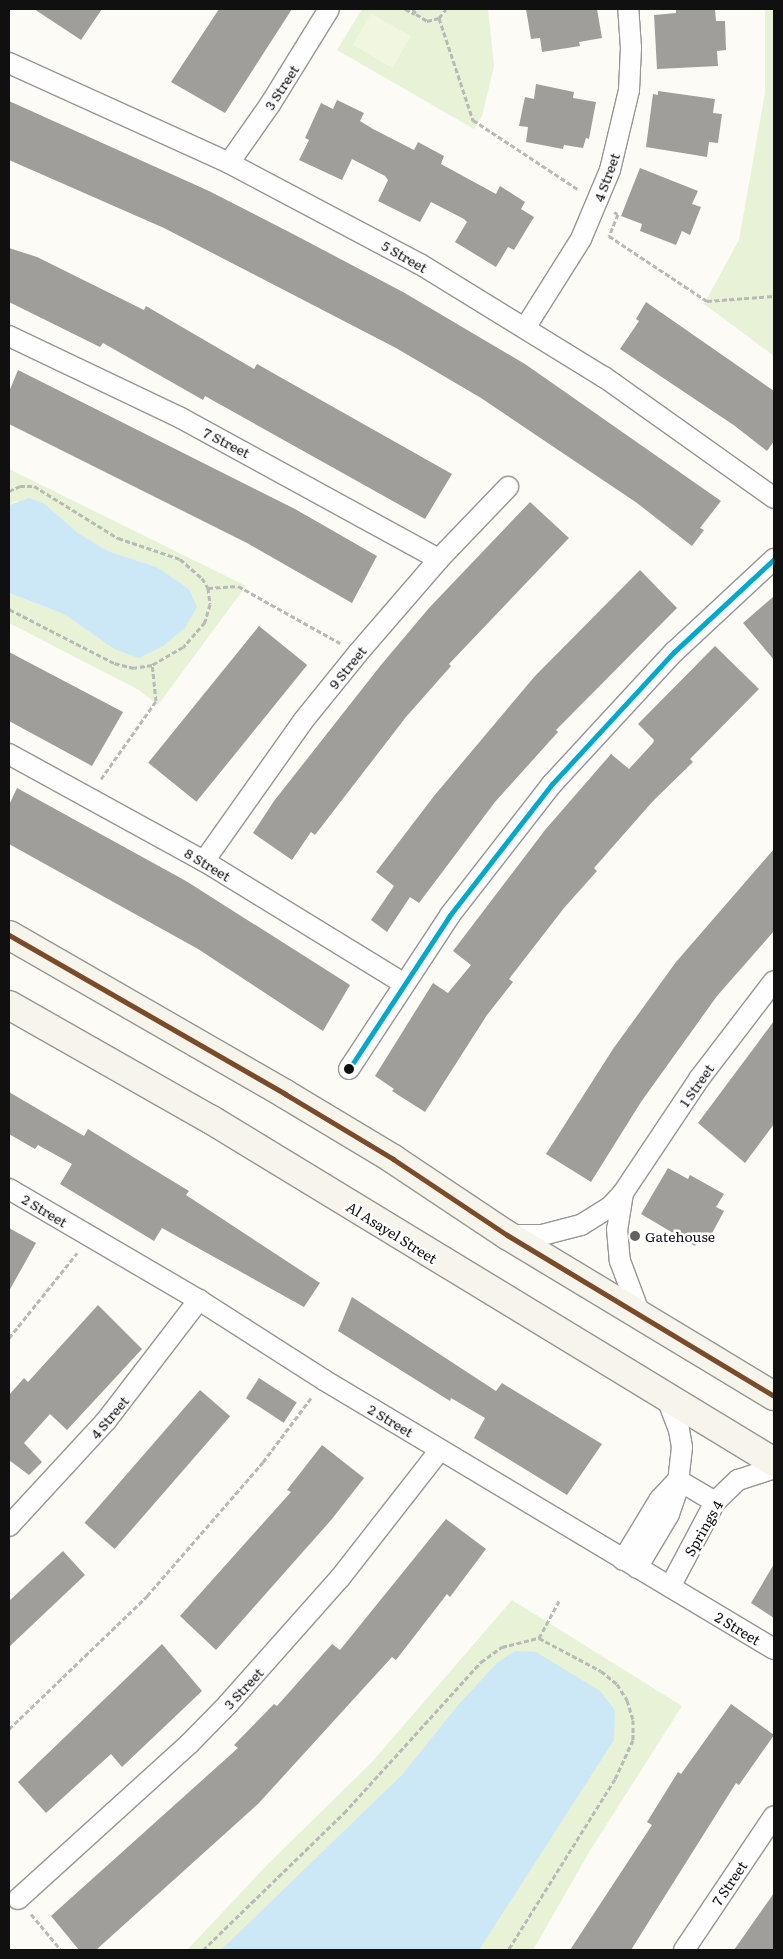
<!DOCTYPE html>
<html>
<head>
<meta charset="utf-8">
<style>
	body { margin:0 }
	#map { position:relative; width:783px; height:1959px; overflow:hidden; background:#fcfbf6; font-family:Literata,serif }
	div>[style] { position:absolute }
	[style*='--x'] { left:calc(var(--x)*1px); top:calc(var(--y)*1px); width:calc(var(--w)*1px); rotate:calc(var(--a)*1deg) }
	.green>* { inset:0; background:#e7f2d6 }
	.pitch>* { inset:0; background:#f0f6df; transform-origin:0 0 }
	.water>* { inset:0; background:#cce8f7 }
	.building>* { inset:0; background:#a09e9b; transform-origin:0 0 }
	.path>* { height:3px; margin-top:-1.5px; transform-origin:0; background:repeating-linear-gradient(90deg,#b9b9b8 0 5px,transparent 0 7.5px) }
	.roads { filter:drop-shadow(1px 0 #969694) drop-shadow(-1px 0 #969694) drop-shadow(0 1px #969694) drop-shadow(0 -1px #969694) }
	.minor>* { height:20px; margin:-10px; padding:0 10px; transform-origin:10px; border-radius:10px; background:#fffefe }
	.secondary>* { height:28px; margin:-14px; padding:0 14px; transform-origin:14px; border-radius:14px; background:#f6f4eb }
	.bus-1>* { height:5px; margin:-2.5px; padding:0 2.5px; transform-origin:2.5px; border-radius:2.5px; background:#7a4b2a }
	.bus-2>* { height:5px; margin:-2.5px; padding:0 2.5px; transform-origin:2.5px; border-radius:2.5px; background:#00a9ce }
	.dots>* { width:14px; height:14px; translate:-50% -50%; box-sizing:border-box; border:2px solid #fff; border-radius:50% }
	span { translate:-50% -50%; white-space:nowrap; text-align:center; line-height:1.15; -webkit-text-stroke:5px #fff; paint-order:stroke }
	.street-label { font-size:14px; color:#101010 }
	.poi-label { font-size:14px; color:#101010 }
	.left { translate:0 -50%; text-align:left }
	.frame { position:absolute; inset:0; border:10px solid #101010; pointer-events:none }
</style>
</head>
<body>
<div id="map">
	<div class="green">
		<i style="clip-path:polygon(362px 9px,488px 9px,494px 66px,482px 116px,474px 129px,337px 50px)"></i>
		<i style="clip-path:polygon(765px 9px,774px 9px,774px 356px,704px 304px,739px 240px,765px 93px)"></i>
		<i style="clip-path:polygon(9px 469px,246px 586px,158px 705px,139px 690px,9px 623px,9px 593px,64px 614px,114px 649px,189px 589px,157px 567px,108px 551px,78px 533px,45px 504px,15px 501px,9px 505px)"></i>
		<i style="clip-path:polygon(512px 1600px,682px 1706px,591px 1849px,533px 1950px,187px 1950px,267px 1865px,372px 1762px)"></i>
	</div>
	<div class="pitch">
		<i style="left:371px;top:13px;width:46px;height:37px;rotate:30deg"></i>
	</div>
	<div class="water">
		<i style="clip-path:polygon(29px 498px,45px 504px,78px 533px,108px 551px,157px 567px,189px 589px,197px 607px,185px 628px,163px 646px,139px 658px,114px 649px,64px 614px,9px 593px,9px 505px)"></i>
		<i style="clip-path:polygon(515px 1651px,536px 1652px,600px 1691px,615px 1710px,614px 1740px,479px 1950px,221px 1950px,402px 1775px,459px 1704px,497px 1663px)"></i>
	</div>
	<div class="building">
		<i style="clip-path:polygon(34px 9px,102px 9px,81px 40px)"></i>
		<i style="clip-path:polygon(219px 9px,292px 9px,225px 113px,171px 82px)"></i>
		<i style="clip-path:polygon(526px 9px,597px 9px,602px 38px,579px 42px,580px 46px,542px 52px,540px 38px,531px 39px)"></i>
		<i style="clip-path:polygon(676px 9px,715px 9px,716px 21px,725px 21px,726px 50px,717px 51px,718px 66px,657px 69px,654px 15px,676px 13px)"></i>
		<i style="clip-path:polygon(536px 84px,574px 92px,573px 98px,596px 102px,589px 139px,586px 138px,583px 148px,564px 145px,563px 149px,526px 142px,528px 127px,519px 126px,522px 111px,525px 97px,534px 99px)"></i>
		<i style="clip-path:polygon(658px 91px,715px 99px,713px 113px,722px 114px,718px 143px,709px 142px,707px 157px,646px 147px,653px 94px,658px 95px)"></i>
		<i style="clip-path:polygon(337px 100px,364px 113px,360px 121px,373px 129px,414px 150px,418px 142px,444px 156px,441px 164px,496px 194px,500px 186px,525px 202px,521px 209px,534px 217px,514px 250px,508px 247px,496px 267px,455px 242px,467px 222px,464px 219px,431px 202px,420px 222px,378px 201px,388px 180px,385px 176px,352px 159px,342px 180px,299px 160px,309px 140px,305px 138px,321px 103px,333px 109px)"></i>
		<i style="clip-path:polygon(9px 101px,209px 191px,293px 234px,403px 292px,525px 364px,721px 501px,700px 528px,704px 530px,692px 546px,637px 503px,481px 398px,396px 348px,164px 228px,9px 160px)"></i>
		<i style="clip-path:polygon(640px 168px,698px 191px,692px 204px,701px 207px,690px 235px,682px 231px,676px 245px,640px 231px,642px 224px,621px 216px)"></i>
		<i style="clip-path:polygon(9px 248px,37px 257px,144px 310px,146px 306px,254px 369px,257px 364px,452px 474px,425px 519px,205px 396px,203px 400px,103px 343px,100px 347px,9px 302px)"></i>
		<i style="clip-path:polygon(646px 302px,774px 391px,774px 441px,767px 451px,735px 426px,620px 349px,639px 321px,636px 319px)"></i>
		<i style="clip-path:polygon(18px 370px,295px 509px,377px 556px,352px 603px,247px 543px,9px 424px,9px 392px)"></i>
		<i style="clip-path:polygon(530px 502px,569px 538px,449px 664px,451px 666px,406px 717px,315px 835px,311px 832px,292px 860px,253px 833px,274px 801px,381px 665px,429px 608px)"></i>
		<i style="clip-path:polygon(640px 570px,677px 608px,556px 730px,558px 732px,495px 802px,419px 903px,410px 897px,387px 932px,371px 920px,394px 886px,376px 872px,434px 796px,535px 676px)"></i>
		<i style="clip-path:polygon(774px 596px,774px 660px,743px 623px)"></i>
		<i style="left:259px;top:626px;width:62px;height:176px;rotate:39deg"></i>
		<i style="clip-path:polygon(715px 646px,759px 689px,690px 759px,693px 762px,653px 801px,594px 868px,597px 871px,564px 908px,509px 979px,513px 982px,487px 1015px,425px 1112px,392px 1091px,394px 1089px,375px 1076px,433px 983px,448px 993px,471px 965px,453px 951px,545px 830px,611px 754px,629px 769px,653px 743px,654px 740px,638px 724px)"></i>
		<i style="clip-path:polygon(9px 652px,123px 712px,92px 766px,9px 721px)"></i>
		<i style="clip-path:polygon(17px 788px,186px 881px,350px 985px,323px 1031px,198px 949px,9px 844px,9px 805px)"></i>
		<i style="clip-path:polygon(774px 849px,774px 931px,717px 996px,641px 1102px,591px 1182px,546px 1154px,613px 1049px,676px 962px)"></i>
		<i style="clip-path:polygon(774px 1021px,774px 1124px,745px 1163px,698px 1123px)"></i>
		<i style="clip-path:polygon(9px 1092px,84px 1136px,88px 1129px,138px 1160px,189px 1191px,186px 1195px,320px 1283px,304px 1307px,162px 1228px,154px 1241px,60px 1184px,72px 1164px,38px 1145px,35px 1149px,9px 1134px)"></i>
		<i style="clip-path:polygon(668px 1168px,688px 1179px,690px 1175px,724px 1194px,716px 1207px,724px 1211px,710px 1237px,702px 1232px,695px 1246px,641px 1214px)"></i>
		<i style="clip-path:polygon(9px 1228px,36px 1243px,9px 1291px)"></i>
		<i style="clip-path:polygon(352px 1297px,496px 1391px,502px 1383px,602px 1444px,567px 1495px,474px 1438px,485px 1418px,451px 1398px,450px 1401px,338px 1331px)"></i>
		<i style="clip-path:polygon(98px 1305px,142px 1349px,67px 1430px,50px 1414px,24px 1443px,42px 1462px,29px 1475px,9px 1460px,9px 1395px,24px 1378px,28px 1382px)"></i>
		<i style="left:259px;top:1378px;width:45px;height:24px;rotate:33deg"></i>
		<i style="left:200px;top:1390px;width:40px;height:176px;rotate:41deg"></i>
		<i style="clip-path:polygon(322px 1445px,364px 1478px,332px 1519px,216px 1650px,180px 1616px,291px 1492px,287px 1490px)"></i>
		<i style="clip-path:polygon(446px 1519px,486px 1549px,450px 1597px,447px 1594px,396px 1660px,392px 1657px,258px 1804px,96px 1950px,79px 1950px,51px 1916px,238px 1748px,234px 1745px,274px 1704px,277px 1706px,332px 1644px,340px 1650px)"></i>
		<i style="clip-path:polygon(63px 1551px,85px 1575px,9px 1647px,9px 1601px)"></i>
		<i style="clip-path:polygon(774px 1564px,774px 1618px,751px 1603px)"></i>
		<i style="clip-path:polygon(162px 1644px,202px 1691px,122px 1767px,111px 1754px,46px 1813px,18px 1782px)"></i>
		<i style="clip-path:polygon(731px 1704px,774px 1735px,739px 1785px,736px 1783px,631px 1950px,570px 1950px,652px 1825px,647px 1822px,678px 1772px,681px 1774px)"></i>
		<i style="clip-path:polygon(774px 1893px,774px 1950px,734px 1950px)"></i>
	</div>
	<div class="path">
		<i style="--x:405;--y:9;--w:11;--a:27"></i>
		<i style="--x:413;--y:9;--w:6;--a:59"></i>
		<i style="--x:416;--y:14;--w:13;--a:32"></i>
		<i style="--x:427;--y:21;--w:12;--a:-14"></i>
		<i style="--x:439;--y:18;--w:11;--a:-52"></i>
		<i style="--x:439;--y:18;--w:108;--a:71.6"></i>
		<i style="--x:473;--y:120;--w:127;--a:33.4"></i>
		<i style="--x:614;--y:212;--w:4;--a:27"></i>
		<i style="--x:618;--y:214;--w:24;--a:112"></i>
		<i style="--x:609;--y:236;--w:118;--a:33.6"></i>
		<i style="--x:707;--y:301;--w:67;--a:-4.3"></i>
		<i style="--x:9;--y:491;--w:12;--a:-24"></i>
		<i style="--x:20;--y:486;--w:14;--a:0"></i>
		<i style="--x:34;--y:486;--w:99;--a:31.8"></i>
		<i style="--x:118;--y:538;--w:65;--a:18.7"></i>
		<i style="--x:180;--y:559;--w:29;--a:41"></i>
		<i style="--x:202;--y:578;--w:12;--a:59"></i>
		<i style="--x:208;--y:588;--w:16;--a:83"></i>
		<i style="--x:210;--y:604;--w:19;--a:106"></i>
		<i style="--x:205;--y:622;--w:33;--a:131"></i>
		<i style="--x:183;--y:647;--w:36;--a:150"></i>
		<i style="--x:152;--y:665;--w:18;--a:171"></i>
		<i style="--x:134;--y:668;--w:21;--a:-166"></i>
		<i style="--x:114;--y:663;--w:118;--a:-152.8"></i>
		<i style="--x:208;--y:588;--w:30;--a:-4"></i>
		<i style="--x:238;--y:586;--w:117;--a:29.2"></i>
		<i style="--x:101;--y:779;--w:95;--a:-54.8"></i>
		<i style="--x:156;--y:701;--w:36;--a:-96"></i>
		<i style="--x:9;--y:1338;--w:109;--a:-51.3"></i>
		<i style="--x:539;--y:1638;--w:42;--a:-61.6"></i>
		<i style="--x:9;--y:1729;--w:192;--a:-43.9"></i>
		<i style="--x:147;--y:1596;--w:177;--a:-49.1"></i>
		<i style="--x:263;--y:1462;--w:80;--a:-53.1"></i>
		<i style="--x:31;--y:1914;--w:47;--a:50.2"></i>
		<i style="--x:203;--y:1950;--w:197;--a:-44.2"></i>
		<i style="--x:344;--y:1813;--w:204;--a:-47.8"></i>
		<i style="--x:481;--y:1662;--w:26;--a:-36"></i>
		<i style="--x:502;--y:1647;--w:38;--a:-14"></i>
		<i style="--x:539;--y:1638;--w:70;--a:28"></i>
		<i style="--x:601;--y:1671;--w:21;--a:39"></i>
		<i style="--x:617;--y:1684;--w:19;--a:58"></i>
		<i style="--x:627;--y:1700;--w:21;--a:73"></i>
		<i style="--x:633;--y:1720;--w:20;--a:90"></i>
		<i style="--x:633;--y:1740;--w:43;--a:114.8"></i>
		<i style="--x:615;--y:1779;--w:202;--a:122"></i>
	</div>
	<div class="roads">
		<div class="minor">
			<i style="--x:9;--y:63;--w:242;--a:24.4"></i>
			<i style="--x:229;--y:163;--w:216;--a:27.9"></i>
			<i style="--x:420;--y:264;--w:216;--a:31.6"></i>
			<i style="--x:604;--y:377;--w:209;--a:35.4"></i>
			<i style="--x:229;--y:163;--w:73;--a:-55"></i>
			<i style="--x:271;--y:103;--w:110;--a:-58.3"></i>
			<i style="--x:525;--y:328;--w:105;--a:-57.8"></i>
			<i style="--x:581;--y:239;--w:75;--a:-67.2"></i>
			<i style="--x:610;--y:170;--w:82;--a:-76.6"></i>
			<i style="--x:629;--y:90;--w:42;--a:-87.3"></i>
			<i style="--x:631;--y:48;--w:39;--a:-94"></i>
			<i style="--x:9;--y:336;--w:191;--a:25.5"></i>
			<i style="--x:181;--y:418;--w:294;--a:28.7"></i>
			<i style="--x:9;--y:754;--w:222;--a:28.8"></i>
			<i style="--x:204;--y:861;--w:233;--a:31.5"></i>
			<i style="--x:204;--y:861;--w:171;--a:-54.7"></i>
			<i style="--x:303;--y:721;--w:87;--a:-51"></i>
			<i style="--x:358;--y:653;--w:124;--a:-49.2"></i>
			<i style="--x:439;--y:559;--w:100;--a:-46.2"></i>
			<i style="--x:349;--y:1069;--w:184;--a:-56.7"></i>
			<i style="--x:450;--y:915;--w:166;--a:-52.1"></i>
			<i style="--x:552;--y:784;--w:180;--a:-47.3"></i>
			<i style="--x:674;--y:652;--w:137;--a:-42.9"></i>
			<i style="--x:9;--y:1189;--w:220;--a:30.3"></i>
			<i style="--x:199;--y:1300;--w:148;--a:32.6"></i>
			<i style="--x:324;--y:1380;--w:524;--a:30.87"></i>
			<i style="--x:623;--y:1193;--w:36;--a:99"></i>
			<i style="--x:617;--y:1229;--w:32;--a:85"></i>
			<i style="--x:620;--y:1261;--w:60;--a:69.4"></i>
			<i style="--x:507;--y:1235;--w:35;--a:0"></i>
			<i style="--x:542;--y:1235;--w:40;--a:-14.4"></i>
			<i style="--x:581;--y:1225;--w:34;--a:-32"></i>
			<i style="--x:610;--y:1207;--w:19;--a:-47"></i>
			<i style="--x:623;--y:1193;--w:137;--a:-56.3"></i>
			<i style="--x:699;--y:1079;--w:123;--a:-52.6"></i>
			<i style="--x:678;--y:1480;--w:43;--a:30.7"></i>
			<i style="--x:9;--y:1526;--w:143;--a:-47.3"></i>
			<i style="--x:106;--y:1421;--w:153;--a:-52.5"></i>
			<i style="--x:623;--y:1560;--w:71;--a:-58.8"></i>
			<i style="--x:660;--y:1499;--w:26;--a:-47"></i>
			<i style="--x:637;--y:1568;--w:63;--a:-59.3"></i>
			<i style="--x:669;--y:1514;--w:24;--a:-71"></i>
			<i style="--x:677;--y:1491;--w:44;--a:-83.5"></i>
			<i style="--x:682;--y:1447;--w:17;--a:-100"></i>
			<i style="--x:679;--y:1430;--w:34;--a:-111"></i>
			<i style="--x:670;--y:1587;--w:96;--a:-62.1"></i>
			<i style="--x:715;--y:1502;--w:32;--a:-44"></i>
			<i style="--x:738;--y:1480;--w:38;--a:-18"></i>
			<i style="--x:18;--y:1899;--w:231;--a:-42.2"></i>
			<i style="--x:189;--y:1744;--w:56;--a:-45.7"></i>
			<i style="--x:228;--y:1704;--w:169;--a:-48.4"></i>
			<i style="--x:340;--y:1578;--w:162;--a:-52"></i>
			<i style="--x:684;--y:1950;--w:161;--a:-56.1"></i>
		</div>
		<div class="secondary">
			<i style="--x:9;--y:935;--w:319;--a:29.9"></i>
			<i style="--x:285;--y:1094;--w:126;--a:31"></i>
			<i style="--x:393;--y:1159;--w:137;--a:33.7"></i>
			<i style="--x:507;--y:1235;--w:312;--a:31.1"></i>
			<i style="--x:9;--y:1005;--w:231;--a:29.6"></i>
			<i style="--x:210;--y:1119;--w:660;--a:31.31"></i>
		</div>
	</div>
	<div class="bus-1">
		<i style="--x:9;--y:935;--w:319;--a:29.9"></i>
		<i style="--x:285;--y:1094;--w:126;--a:31"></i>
		<i style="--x:393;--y:1159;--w:137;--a:33.7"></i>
		<i style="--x:507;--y:1235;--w:312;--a:31.1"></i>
	</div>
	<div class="bus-2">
		<i style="--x:349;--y:1069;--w:184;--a:-56.7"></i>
		<i style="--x:450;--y:915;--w:166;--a:-52.1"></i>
		<i style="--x:552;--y:784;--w:180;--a:-47.3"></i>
		<i style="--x:674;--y:652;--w:137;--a:-42.9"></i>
	</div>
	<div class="dots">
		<i style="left:349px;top:1069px;background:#101010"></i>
		<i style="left:635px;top:1236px;background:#636260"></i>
	</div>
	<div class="street-label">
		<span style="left:281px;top:87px;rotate:-57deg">3 Street</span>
		<span style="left:606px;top:177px;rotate:-70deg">4 Street</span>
		<span style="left:405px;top:256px;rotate:30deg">5 Street</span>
		<span style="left:227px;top:442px;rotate:27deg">7 Street</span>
		<span style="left:347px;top:667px;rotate:-51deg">9 Street</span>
		<span style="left:208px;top:864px;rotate:31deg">8 Street</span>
		<span style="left:696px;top:1085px;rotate:-55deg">1 Street</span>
		<span style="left:45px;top:1210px;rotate:31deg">2 Street</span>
		<span style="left:392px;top:1232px;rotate:32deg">Al Asayel Street</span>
		<span style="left:109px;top:1417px;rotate:-50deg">4 Street</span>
		<span style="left:391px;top:1420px;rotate:31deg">2 Street</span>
		<span style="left:703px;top:1528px;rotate:-60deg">Springs 4</span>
		<span style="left:738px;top:1628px;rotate:31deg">2 Street</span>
		<span style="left:243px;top:1688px;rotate:-47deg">3 Street</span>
		<span style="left:729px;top:1883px;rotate:-56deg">7 Street</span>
	</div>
	<div class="poi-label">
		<span class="left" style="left:645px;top:1236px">Gatehouse</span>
	</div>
	<div class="frame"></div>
</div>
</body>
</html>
